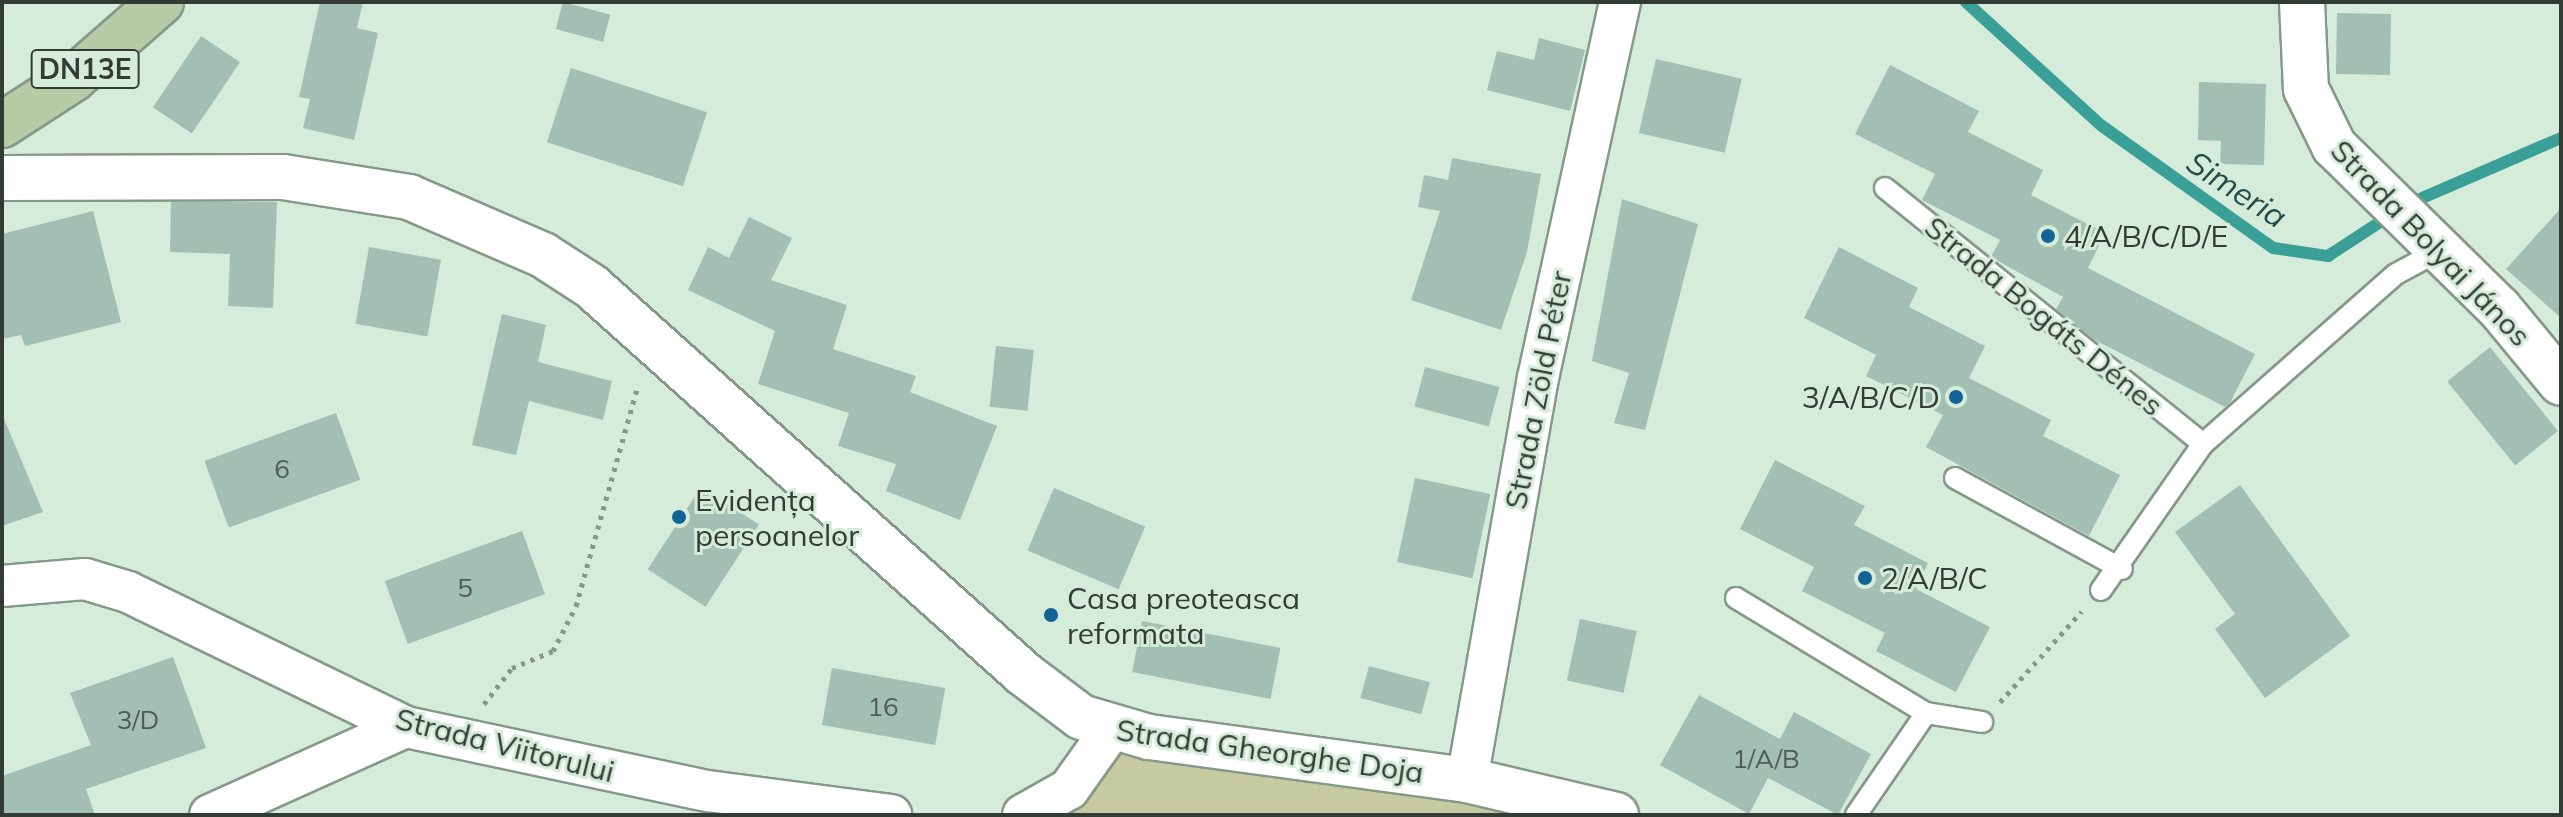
<!DOCTYPE html>
<html>
<head>
<meta charset="utf-8">
<style>
	body { margin:0 }
	#map { position:relative; width:2563px; height:817px; overflow:hidden; background:#d6ecda; font-family:Mulish,sans-serif }
	div>[style] { position:absolute }
	[style*='--x'] { left:calc(var(--x)*1px); top:calc(var(--y)*1px); width:calc(var(--w)*1px); rotate:calc(var(--a)*1deg) }
	.green>* { inset:0; background:#c5caa0 }
	.stream>* { height:12px; margin:-6px; padding:0 6px; transform-origin:6px; border-radius:6px; background:#3aa097 }
	.building>* { inset:0; background:#a3beb3; transform-origin:0 0 }
	.path>* { height:5px; margin-top:-2.5px; transform-origin:0; background:repeating-linear-gradient(90deg,#87978a 0 4px,transparent 0 10px) }
	.roads { filter:drop-shadow(2px 0 #859989) drop-shadow(-2px 0 #859989) drop-shadow(0 2px #859989) drop-shadow(0 -2px #859989) }
	.lane>* { height:20px; margin:-10px; padding:0 10px; transform-origin:10px; border-radius:10px; background:#fff }
	.street>* { height:40px; margin:-20px; padding:0 20px; transform-origin:20px; border-radius:20px; background:#fff }
	.secondary>* { height:44px; margin:-22px; padding:0 22px; transform-origin:22px; border-radius:22px; background:#fff }
	.primary>* { height:44px; margin:-22px; padding:0 22px; transform-origin:22px; border-radius:22px; background:#b7cba7 }
	.dots>* { width:22px; height:22px; translate:-50% -50%; box-sizing:border-box; border:4px solid #d6ecda; border-radius:50% }
	span { translate:-50% -50%; white-space:nowrap; text-align:center; line-height:1.15; -webkit-text-stroke:6px #d6ecda; paint-order:stroke }
	.number-label { font-size:26px; color:#4e5c54 }
	.number-label span { -webkit-text-stroke-width:0 }
	.shield-label span { padding:2px 6px; background:#d6ecda; border:2px solid; border-radius:6px; -webkit-text-stroke-width:0 }
	.shield-label { font-size:28px; color:#323b34; font-weight:700 }
	.poi-label { font-size:30px; color:#323b34 }
	.left { translate:0 -50%; text-align:left }
	.right { translate:-100% -50%; text-align:right }
	.street-label { font-size:30px; color:#323b34 }
	.water-label { font-size:32px; color:#224e4a; font-style:italic }
	.frame { position:absolute; inset:0; border:4px solid #323b34; pointer-events:none }
</style>
</head>
<body>
<div id="map">
	<div class="green">
		<i style="clip-path:polygon(1111px 730px,1616px 815px,1023px 815px)"></i>
	</div>
	<div class="stream">
		<i style="--x:1966;--y:2;--w:184;--a:42.4"></i>
		<i style="--x:2102;--y:126;--w:210;--a:35.5"></i>
		<i style="--x:2273;--y:248;--w:56;--a:8.3"></i>
		<i style="--x:2328;--y:256;--w:75;--a:-33.1"></i>
		<i style="--x:2406;--y:205;--w:169;--a:-23.4"></i>
	</div>
	<div class="building">
		<i style="clip-path:polygon(320px 2px,363px 2px,357px 28px,378px 33px,354px 140px,303px 128px,310px 99px,299px 97px)"></i>
		<i style="left:563px;top:2px;width:49px;height:28px;rotate:15deg"></i>
		<i style="left:2337px;top:13px;width:54px;height:61px;rotate:1deg"></i>
		<i style="left:201px;top:36px;width:47px;height:86px;rotate:34deg"></i>
		<i style="clip-path:polygon(1539px 38px,1585px 50px,1570px 111px,1487px 90px,1497px 51px,1534px 60px)"></i>
		<i style="left:1656px;top:59px;width:88px;height:76px;rotate:13deg"></i>
		<i style="clip-path:polygon(1890px 65px,1979px 111px,1968px 132px,2043px 170px,2031px 195px,2105px 233px,2088px 268px,2255px 354px,2230px 403px,2225px 407px,2093px 339px,2056px 309px,2063px 297px,1991px 257px,2000px 240px,1922px 200px,1935px 174px,1855px 134px)"></i>
		<i style="left:571px;top:68px;width:143px;height:78px;rotate:18deg"></i>
		<i style="clip-path:polygon(2199px 82px,2266px 84px,2264px 165px,2220px 164px,2221px 141px,2198px 140px)"></i>
		<i style="clip-path:polygon(1452px 158px,1541px 174px,1527px 252px,1501px 330px,1411px 300px,1440px 211px,1418px 207px,1424px 175px,1448px 180px)"></i>
		<i style="clip-path:polygon(1622px 199px,1698px 224px,1645px 430px,1614px 423px,1629px 373px,1592px 361px)"></i>
		<i style="clip-path:polygon(171px 202px,277px 202px,273px 308px,228px 306px,230px 254px,170px 252px)"></i>
		<i style="clip-path:polygon(2561px 208px,2561px 318px,2506px 269px)"></i>
		<i style="clip-path:polygon(93px 211px,121px 322px,25px 346px,21px 335px,2px 339px,2px 234px)"></i>
		<i style="clip-path:polygon(749px 217px,792px 238px,771px 280px,847px 305px,833px 349px,916px 376px,910px 392px,997px 426px,960px 520px,886px 491px,896px 464px,838px 446px,849px 413px,758px 384px,775px 331px,688px 290px,708px 247px,729px 258px)"></i>
		<i style="left:369px;top:247px;width:73px;height:78px;rotate:10deg"></i>
		<i style="clip-path:polygon(1839px 247px,1918px 288px,1909px 307px,1985px 346px,1969px 378px,2051px 420px,2043px 436px,2120px 475px,2089px 536px,1926px 447px,1943px 415px,1866px 376px,1876px 355px,1804px 318px)"></i>
		<i style="clip-path:polygon(502px 314px,546px 325px,538px 362px,612px 381px,603px 420px,529px 401px,516px 455px,472px 445px)"></i>
		<i style="left:996px;top:346px;width:38px;height:61px;rotate:6deg"></i>
		<i style="left:2490px;top:347px;width:108px;height:55px;rotate:51deg"></i>
		<i style="left:1425px;top:367px;width:77px;height:41px;rotate:15deg"></i>
		<i style="left:336px;top:413px;width:71px;height:140px;rotate:70deg"></i>
		<i style="clip-path:polygon(2px 414px,43px 512px,2px 526px)"></i>
		<i style="clip-path:polygon(1775px 460px,1865px 506px,1854px 525px,1928px 563px,1916px 589px,1990px 627px,1956px 692px,1876px 651px,1885px 633px,1802px 591px,1814px 567px,1740px 529px)"></i>
		<i style="left:1415px;top:478px;width:77px;height:86px;rotate:12deg"></i>
		<i style="clip-path:polygon(2240px 485px,2350px 636px,2265px 698px,2215px 629px,2235px 614px,2175px 532px)"></i>
		<i style="left:701px;top:487px;width:69px;height:98px;rotate:33deg"></i>
		<i style="left:1054px;top:488px;width:99px;height:68px;rotate:23deg"></i>
		<i style="left:522px;top:531px;width:67px;height:146px;rotate:70deg"></i>
		<i style="left:1580px;top:619px;width:58px;height:63px;rotate:12deg"></i>
		<i style="left:1142px;top:621px;width:141px;height:52px;rotate:11deg"></i>
		<i style="clip-path:polygon(173px 657px,206px 748px,86px 789px,95px 815px,2px 815px,2px 776px,91px 745px,70px 693px)"></i>
		<i style="left:1369px;top:666px;width:63px;height:33px;rotate:15deg"></i>
		<i style="left:832px;top:668px;width:115px;height:58px;rotate:10deg"></i>
		<i style="clip-path:polygon(1699px 695px,1780px 739px,1794px 712px,1871px 754px,1838px 815px,1768px 778px,1749px 814px,1660px 765px)"></i>
	</div>
	<div class="path">
		<i style="--x:2000;--y:702;--w:122;--a:-48"></i>
		<i style="--x:484;--y:704;--w:46;--a:-52.1"></i>
		<i style="--x:512;--y:668;--w:44;--a:-22.5"></i>
		<i style="--x:553;--y:651;--w:51;--a:-62.9"></i>
		<i style="--x:576;--y:606;--w:230;--a:-74.3"></i>
	</div>
	<div class="roads">
		<div class="lane">
			<i style="--x:1885;--y:188;--w:408;--a:38.8"></i>
			<i style="--x:1955;--y:478;--w:190;--a:28.6"></i>
			<i style="--x:2101;--y:590;--w:178;--a:-55.1"></i>
			<i style="--x:2203;--y:444;--w:257;--a:-41.4"></i>
			<i style="--x:2396;--y:274;--w:44;--a:-28.3"></i>
			<i style="--x:1736;--y:598;--w:222;--a:31.2"></i>
			<i style="--x:1856;--y:815;--w:124;--a:-55.5"></i>
			<i style="--x:1926;--y:713;--w:57;--a:9.1"></i>
		</div>
		<div class="street">
			<i style="--x:2;--y:586;--w:83;--a:-4.8"></i>
			<i style="--x:85;--y:579;--w:45;--a:16.8"></i>
			<i style="--x:128;--y:592;--w:309;--a:25.9"></i>
			<i style="--x:406;--y:727;--w:309;--a:12"></i>
			<i style="--x:708;--y:791;--w:185;--a:7.5"></i>
			<i style="--x:1467;--y:780;--w:408;--a:-80"></i>
			<i style="--x:1538;--y:378;--w:385;--a:-77.7"></i>
			<i style="--x:210;--y:815;--w:215;--a:-24.2"></i>
			<i style="--x:1023;--y:815;--w:53;--a:-29.5"></i>
			<i style="--x:1069;--y:789;--w:72;--a:-54.6"></i>
		</div>
		<div class="secondary">
			<i style="--x:2302;--y:2;--w:87;--a:87.4"></i>
			<i style="--x:2306;--y:89;--w:64;--a:63.8"></i>
			<i style="--x:2334;--y:146;--w:231;--a:44.5"></i>
			<i style="--x:2499;--y:308;--w:97;--a:50.4"></i>
			<i style="--x:2;--y:178;--w:281;--a:-0.2"></i>
			<i style="--x:283;--y:177;--w:128;--a:9"></i>
			<i style="--x:409;--y:197;--w:146;--a:23.4"></i>
			<i style="--x:543;--y:255;--w:57;--a:32.9"></i>
			<i style="--x:591;--y:286;--w:581;--a:41.86"></i>
			<i style="--x:1024;--y:674;--w:71;--a:37"></i>
			<i style="--x:1081;--y:717;--w:71;--a:16.4"></i>
			<i style="--x:1149;--y:737;--w:321;--a:7.7"></i>
			<i style="--x:1467;--y:780;--w:153;--a:13.2"></i>
		</div>
		<div class="primary">
			<i style="--x:2;--y:125;--w:85;--a:-32.9"></i>
			<i style="--x:73;--y:79;--w:117;--a:-41.2"></i>
		</div>
	</div>
	<div class="dots">
		<i style="left:2048px;top:236px;background:#126496"></i>
		<i style="left:1956px;top:397px;background:#126496"></i>
		<i style="left:679px;top:517px;background:#126496"></i>
		<i style="left:1865px;top:578px;background:#126496"></i>
		<i style="left:1051px;top:615px;background:#126496"></i>
	</div>
	<div class="number-label">
		<span style="left:282px;top:469px">6</span>
		<span style="left:465px;top:588px">5</span>
		<span style="left:883px;top:707px">16</span>
		<span style="left:138px;top:720px">3/D</span>
		<span style="left:1766px;top:759px">1/A/B</span>
	</div>
	<div class="shield-label">
		<span style="left:85px;top:69px">DN13E</span>
	</div>
	<div class="poi-label">
		<span class="left" style="left:2064px;top:236px">4/A/B/C/D/E</span>
		<span class="right" style="left:1940px;top:397px">3/A/B/C/D</span>
		<span class="left" style="left:695px;top:517px">Evidența<br>persoanelor</span>
		<span class="left" style="left:1881px;top:578px">2/A/B/C</span>
		<span class="left" style="left:1067px;top:615px">Casa preoteasca<br>reformata</span>
	</div>
	<div class="street-label">
		<span style="left:2431px;top:243px;rotate:46deg">Strada Bolyai János</span>
		<span style="left:2044px;top:316px;rotate:39deg">Strada Bogáts Dénes</span>
		<span style="left:1538px;top:390px;rotate:-79deg">Strada Zöld Péter</span>
		<span style="left:505px;top:745px;rotate:14deg">Strada Viitorului</span>
		<span style="left:1270px;top:751px;rotate:8deg">Strada Gheorghe Doja</span>
	</div>
	<div class="water-label">
		<span style="left:2237px;top:189px;rotate:33deg">Simeria</span>
	</div>
	<div class="frame"></div>
</div>
</body>
</html>
